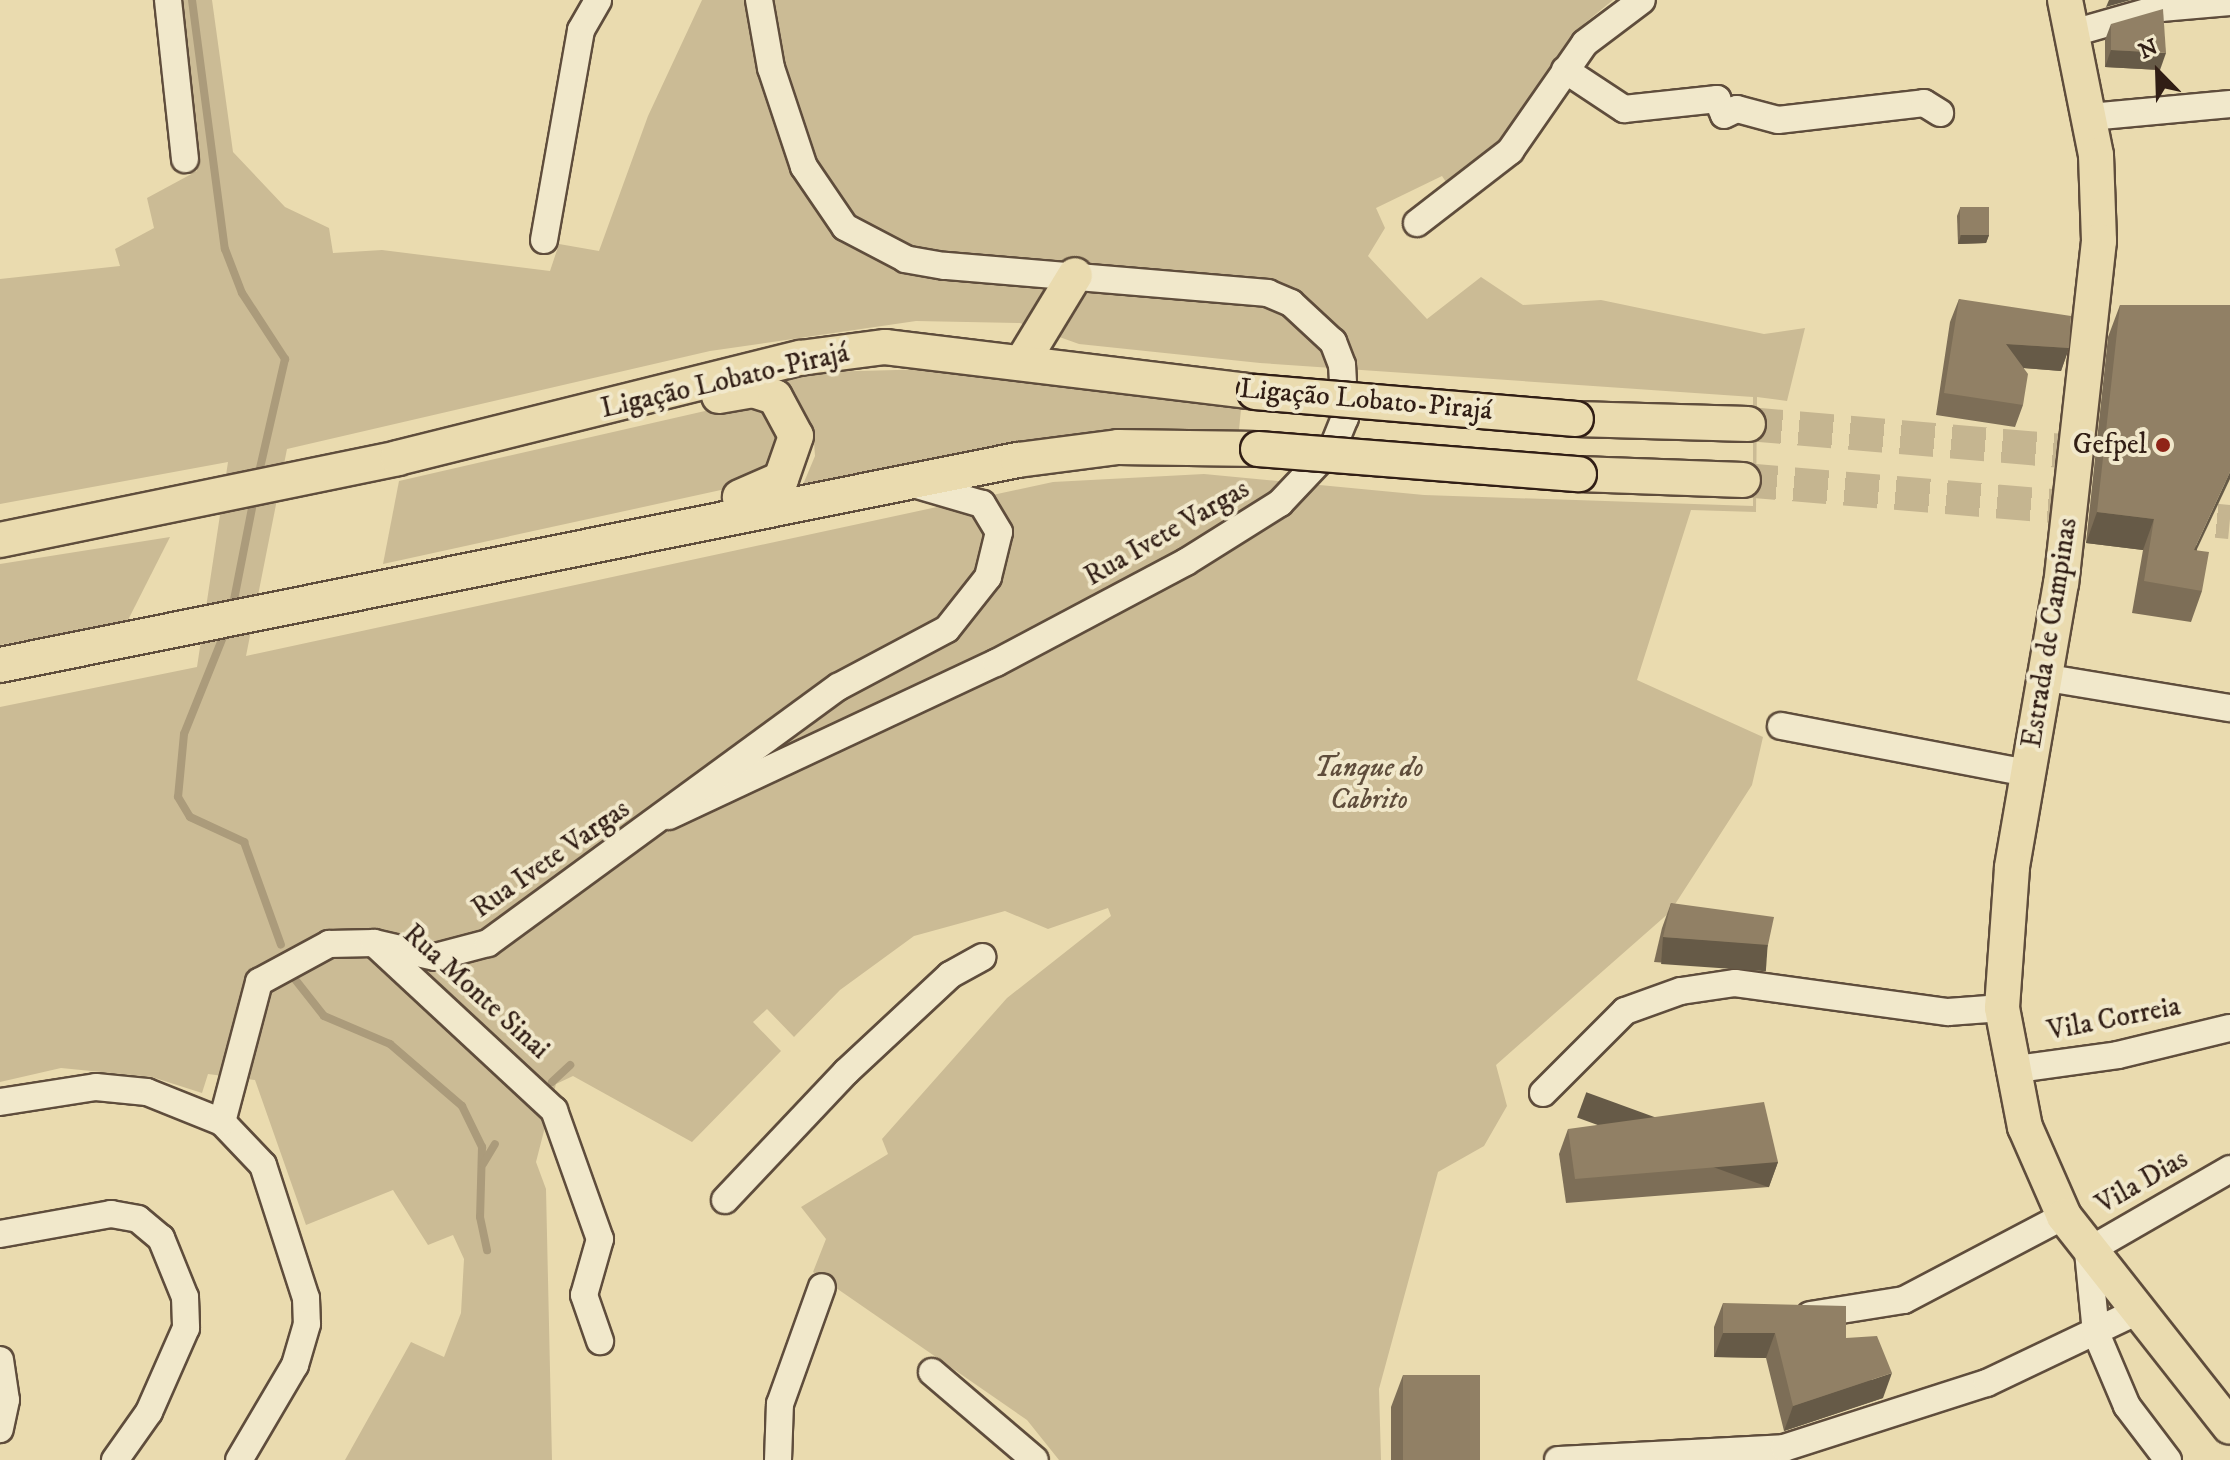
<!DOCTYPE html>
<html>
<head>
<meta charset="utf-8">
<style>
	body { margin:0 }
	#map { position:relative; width:2230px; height:1460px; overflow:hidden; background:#eadbaf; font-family:"IM FELL DW Pica",serif }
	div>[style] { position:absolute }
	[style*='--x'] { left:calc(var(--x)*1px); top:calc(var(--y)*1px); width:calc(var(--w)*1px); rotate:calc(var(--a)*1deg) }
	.green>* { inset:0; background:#cbbb95 }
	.stream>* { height:8px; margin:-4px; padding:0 4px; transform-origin:4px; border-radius:4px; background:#ab9b7b }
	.major-tunnel>* { height:34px; margin-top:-17px; transform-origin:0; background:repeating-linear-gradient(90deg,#c5b590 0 34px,transparent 0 51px) }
	.roads { filter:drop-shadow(2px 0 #5f4d3c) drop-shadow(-2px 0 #5f4d3c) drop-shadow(0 2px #5f4d3c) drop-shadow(0 -2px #5f4d3c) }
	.minor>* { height:26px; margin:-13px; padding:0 13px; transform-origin:13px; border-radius:13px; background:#f1e8cb }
	.major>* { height:34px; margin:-17px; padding:0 17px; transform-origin:17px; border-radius:17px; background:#eadbaf }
	.bridges { filter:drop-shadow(2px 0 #311e15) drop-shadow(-2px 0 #311e15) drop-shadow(0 2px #311e15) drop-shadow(0 -2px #311e15) }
	.major-bridge>* { height:34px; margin:-17px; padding:0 17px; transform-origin:17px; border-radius:17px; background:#eadbaf }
	.wall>* { inset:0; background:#7d6e57 }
	.shaded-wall>* { inset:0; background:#665a47; transform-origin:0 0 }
	.building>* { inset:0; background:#918065; transform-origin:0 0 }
	.dots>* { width:22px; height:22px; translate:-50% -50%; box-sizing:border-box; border:4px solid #f1e8cb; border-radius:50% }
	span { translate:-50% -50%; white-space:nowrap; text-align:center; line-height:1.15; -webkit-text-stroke:8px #f1e8cb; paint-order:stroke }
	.street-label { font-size:28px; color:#311e15 }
	.poi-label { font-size:28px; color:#311e15 }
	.right { translate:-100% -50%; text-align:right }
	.park-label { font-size:28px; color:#5f4d3b; font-style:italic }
	.north { position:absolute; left:2118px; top:32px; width:80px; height:80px; -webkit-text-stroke:6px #f1e8cb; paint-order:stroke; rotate:337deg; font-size:22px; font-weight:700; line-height:32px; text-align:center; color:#311e15 }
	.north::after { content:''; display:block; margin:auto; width:28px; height:36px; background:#311e15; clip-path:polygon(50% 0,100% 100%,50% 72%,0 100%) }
</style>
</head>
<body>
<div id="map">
	<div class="green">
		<i style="clip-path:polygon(evenodd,179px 0,212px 0,233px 152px,285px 207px,329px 228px,333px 253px,382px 250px,550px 271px,559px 244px,599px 251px,648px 116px,702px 0,1613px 0,1585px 23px,1495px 145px,1446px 182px,1442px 176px,1376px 208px,1385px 228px,1368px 256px,1427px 319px,1481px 277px,1523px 305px,1601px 300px,1764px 334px,1805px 328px,1787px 401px,1757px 397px,1756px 512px,1691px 510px,1637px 680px,1763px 737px,1752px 785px,1670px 912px,1496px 1065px,1507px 1106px,1484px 1146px,1438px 1172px,1379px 1389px,1381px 1460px,1059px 1460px,1027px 1420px,813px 1272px,826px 1239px,801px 1207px,888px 1154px,882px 1139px,1007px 998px,1111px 916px,1108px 908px,1048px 929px,1005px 911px,914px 936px,840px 990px,794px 1037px,767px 1009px,753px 1022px,781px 1051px,692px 1142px,573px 1076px,556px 1084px,536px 1162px,546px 1189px,552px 1460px,345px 1460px,411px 1342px,444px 1357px,461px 1313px,464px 1259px,453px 1235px,428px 1245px,393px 1190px,306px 1225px,255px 1080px,208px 1074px,202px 1093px,152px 1077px,61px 1068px,0 1082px,0 707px,197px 667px,228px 462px,0 504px,0 279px,120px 266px,115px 249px,154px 228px,147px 198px,197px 171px,179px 0,916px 321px,1020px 323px,1079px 344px,1260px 363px,1753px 397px,1753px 506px,1424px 495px,1204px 474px,1053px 482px,246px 656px,287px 449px,710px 351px,916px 321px)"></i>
		<i style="clip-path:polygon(936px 369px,1241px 409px,1239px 430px,1101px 430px,802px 487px,815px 456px,813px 427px,795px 393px,776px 382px,818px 372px)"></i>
		<i style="clip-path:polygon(740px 403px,768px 412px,778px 431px,775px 467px,730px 488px,383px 564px,399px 481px)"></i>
		<i style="clip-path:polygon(170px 537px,127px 622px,0 645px,0 564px)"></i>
	</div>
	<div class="stream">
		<i style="--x:192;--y:0;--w:251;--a:82.5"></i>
		<i style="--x:225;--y:249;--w:47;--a:68.9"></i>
		<i style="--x:242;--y:293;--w:79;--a:56.9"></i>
		<i style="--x:285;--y:359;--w:121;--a:102.9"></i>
		<i style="--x:232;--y:610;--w:114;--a:-78.9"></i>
		<i style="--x:227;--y:627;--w:115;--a:111.9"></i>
		<i style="--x:184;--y:734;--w:63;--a:95.4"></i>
		<i style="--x:178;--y:797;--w:23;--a:59"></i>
		<i style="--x:190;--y:817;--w:60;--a:24.8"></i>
		<i style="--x:244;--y:842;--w:109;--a:70.2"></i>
		<i style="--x:294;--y:978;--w:48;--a:51.7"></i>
		<i style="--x:324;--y:1016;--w:72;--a:23"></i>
		<i style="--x:390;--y:1044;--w:95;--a:40.7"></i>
		<i style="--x:462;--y:1106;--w:46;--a:64"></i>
		<i style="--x:482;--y:1147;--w:70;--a:91.6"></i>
		<i style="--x:480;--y:1217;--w:34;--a:78"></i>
		<i style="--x:552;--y:1082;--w:25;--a:-43"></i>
		<i style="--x:483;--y:1164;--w:23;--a:-59"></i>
	</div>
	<div class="major-tunnel">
		<i style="--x:1748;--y:424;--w:484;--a:4.9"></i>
		<i style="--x:1743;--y:480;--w:355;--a:4.8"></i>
		<i style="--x:2166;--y:516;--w:64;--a:5.4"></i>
	</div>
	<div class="roads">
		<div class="minor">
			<i style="--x:168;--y:0;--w:160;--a:83.9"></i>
			<i style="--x:2073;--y:33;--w:91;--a:-15.9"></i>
			<i style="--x:2161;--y:8;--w:69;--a:-5"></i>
			<i style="--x:1565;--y:70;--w:71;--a:33.5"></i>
			<i style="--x:1624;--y:109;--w:94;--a:-6.1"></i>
			<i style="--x:1717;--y:99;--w:17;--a:66"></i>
			<i style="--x:1724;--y:115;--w:14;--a:-25"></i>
			<i style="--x:1737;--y:109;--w:42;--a:15"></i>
			<i style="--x:1778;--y:120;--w:147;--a:-6.6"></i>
			<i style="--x:1924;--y:103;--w:19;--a:32"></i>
			<i style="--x:2090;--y:117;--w:141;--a:-5.3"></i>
			<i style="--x:1417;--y:223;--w:118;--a:-37.7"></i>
			<i style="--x:1510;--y:151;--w:131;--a:-55.2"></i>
			<i style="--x:1585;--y:43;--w:71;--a:-37"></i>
			<i style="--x:544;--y:240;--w:213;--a:-80"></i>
			<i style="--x:581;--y:30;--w:34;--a:-60"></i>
			<i style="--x:2048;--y:678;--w:184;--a:9.4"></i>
			<i style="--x:1781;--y:726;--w:251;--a:10.8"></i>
			<i style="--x:669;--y:816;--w:361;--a:-25.1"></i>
			<i style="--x:996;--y:663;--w:215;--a:-28"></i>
			<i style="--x:1186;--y:562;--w:111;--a:-32.1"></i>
			<i style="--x:1280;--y:503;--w:77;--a:-46.6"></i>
			<i style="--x:1333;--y:447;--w:31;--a:-68"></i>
			<i style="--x:1345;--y:418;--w:53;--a:-93.2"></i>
			<i style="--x:1342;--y:365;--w:25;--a:-111"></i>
			<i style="--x:1333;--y:342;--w:57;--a:-137.1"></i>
			<i style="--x:1291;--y:303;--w:25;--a:-157"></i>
			<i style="--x:1268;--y:293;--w:325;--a:-175.2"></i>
			<i style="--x:944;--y:266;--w:39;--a:-170"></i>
			<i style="--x:906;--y:259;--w:69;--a:-152.3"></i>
			<i style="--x:845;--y:227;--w:73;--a:-124.3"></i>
			<i style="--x:804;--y:167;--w:104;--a:-108.4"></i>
			<i style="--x:771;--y:68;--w:69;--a:-100"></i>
			<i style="--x:374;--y:943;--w:63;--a:12.9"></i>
			<i style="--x:435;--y:957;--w:55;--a:-14.8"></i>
			<i style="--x:488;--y:943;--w:434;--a:-36.2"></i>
			<i style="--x:838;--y:687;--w:123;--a:-28"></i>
			<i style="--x:947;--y:629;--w:66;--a:-51.7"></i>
			<i style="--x:988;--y:577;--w:46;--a:-76.3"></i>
			<i style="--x:999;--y:532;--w:33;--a:-121"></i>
			<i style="--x:982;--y:504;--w:65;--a:-163.8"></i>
			<i style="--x:2010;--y:1070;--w:109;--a:-7.9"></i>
			<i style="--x:2118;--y:1055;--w:115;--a:-13.6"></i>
			<i style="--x:1543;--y:1093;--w:116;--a:-45"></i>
			<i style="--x:1625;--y:1011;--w:59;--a:-19.7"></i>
			<i style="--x:1681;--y:991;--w:55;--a:-8.4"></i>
			<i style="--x:1735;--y:983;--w:215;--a:7.8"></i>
			<i style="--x:1948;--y:1012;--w:54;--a:-4.2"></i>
			<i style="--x:0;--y:1102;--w:97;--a:-8.9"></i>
			<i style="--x:96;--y:1087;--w:51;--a:5.6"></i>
			<i style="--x:147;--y:1092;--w:81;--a:21.8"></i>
			<i style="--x:222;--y:1122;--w:59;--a:46.4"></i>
			<i style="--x:263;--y:1165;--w:140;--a:72.1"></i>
			<i style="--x:306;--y:1298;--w:26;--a:88"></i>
			<i style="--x:307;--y:1324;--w:43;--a:106.3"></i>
			<i style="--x:295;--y:1365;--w:110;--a:120.5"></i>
			<i style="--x:222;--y:1122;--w:145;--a:-75.2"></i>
			<i style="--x:259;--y:982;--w:80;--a:-28.5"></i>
			<i style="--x:329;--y:944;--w:45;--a:-1.3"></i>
			<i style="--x:374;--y:943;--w:246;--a:42.9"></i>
			<i style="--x:554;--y:1110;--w:137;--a:70.4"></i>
			<i style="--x:600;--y:1239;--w:58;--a:105.9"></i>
			<i style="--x:584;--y:1295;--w:49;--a:70.8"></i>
			<i style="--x:725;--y:1200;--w:176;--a:-46.6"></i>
			<i style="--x:846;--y:1072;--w:142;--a:-43"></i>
			<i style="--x:950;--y:975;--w:37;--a:-29"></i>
			<i style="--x:0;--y:1234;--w:113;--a:-10.2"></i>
			<i style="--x:111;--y:1214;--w:27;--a:10"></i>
			<i style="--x:138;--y:1219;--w:30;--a:40"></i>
			<i style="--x:161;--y:1238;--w:64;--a:67.9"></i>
			<i style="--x:185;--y:1297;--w:31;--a:88"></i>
			<i style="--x:186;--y:1328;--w:92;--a:113.8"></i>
			<i style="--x:149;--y:1412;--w:59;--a:125.3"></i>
			<i style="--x:1810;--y:1315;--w:95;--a:-9.1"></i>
			<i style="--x:1904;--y:1300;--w:181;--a:-27.7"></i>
			<i style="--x:0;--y:1360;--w:40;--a:81.5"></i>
			<i style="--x:6;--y:1400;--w:30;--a:102"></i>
			<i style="--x:932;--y:1372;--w:135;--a:40.5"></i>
			<i style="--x:778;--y:1460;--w:56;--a:-88"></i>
			<i style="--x:780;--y:1404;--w:124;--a:-70.3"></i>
			<i style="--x:1558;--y:1460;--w:226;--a:-3"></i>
			<i style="--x:1784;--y:1448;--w:213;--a:-17.8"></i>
			<i style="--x:1987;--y:1383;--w:167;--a:-25.5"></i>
			<i style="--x:2168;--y:1460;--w:68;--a:-127.2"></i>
			<i style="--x:2127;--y:1406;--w:79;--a:-113"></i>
			<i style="--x:2096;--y:1333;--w:82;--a:-95.6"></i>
			<i style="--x:2088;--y:1251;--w:164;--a:-30"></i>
		</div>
		<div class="major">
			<i style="--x:2065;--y:0;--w:158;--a:78.7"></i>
			<i style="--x:2096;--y:155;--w:86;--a:88"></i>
			<i style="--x:2099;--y:241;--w:344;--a:96.3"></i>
			<i style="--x:2061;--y:583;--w:289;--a:99.8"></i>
			<i style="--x:2012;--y:868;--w:140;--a:94.1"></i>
			<i style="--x:2002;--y:1008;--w:121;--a:79.1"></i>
			<i style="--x:2025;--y:1127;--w:97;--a:66.3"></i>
			<i style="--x:2064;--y:1216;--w:268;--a:51.8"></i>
			<i style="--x:1024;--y:359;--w:98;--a:-58.7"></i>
			<i style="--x:719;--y:396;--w:35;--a:-10"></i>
			<i style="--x:753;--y:390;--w:23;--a:18"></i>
			<i style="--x:775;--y:397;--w:44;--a:61.7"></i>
			<i style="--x:796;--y:436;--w:46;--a:109.2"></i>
			<i style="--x:781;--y:479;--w:45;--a:156.3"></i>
			<i style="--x:1576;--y:419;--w:172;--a:1.7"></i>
			<i style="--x:1579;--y:474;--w:164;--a:2.1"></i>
			<i style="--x:0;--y:540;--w:406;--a:-11.6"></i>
			<i style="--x:398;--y:458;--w:414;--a:-14"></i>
			<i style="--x:800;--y:358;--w:86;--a:-7.4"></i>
			<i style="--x:885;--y:347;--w:373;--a:6.9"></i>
			<i style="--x:0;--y:665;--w:1038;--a:-11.39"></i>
			<i style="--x:1018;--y:460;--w:101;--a:-7.4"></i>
			<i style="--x:1118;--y:447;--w:140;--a:0.8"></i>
		</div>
	</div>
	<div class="bridges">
		<div class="major-bridge">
			<i style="--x:1255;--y:392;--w:322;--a:4.8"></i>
			<i style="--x:1258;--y:449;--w:322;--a:4.5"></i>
		</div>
	</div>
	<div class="wall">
		<i style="clip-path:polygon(2111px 24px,2160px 70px,2105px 67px,2105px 40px)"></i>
		<i style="clip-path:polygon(1960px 208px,1989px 235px,1986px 243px,1958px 244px,1957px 216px)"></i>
		<i style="clip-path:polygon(1959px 299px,2069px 348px,2061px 371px,2024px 368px,2023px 405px,2015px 427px,1936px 415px,1950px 322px)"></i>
		<i style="clip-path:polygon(2120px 305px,2197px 550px,2202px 591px,2191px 622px,2132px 613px,2143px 550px,2086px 543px,2108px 337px)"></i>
		<i style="clip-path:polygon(1671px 903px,1768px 945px,1759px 970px,1654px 962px,1662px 928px)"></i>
		<i style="clip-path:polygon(1568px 1129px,1778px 1162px,1769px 1187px,1566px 1203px,1559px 1154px)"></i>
		<i style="clip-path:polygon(1723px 1303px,1846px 1338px,1883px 1398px,1784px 1431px,1766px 1358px,1714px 1357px,1714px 1327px)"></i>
		<i style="clip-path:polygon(1403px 1375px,1475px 1460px,1391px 1460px,1391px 1407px)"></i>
	</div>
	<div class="shaded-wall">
		<i style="clip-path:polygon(2109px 0,2131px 0,2106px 7px)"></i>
		<i style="clip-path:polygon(2111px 50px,2166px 53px,2160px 70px,2105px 67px)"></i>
		<i style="clip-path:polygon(1961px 235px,1989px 235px,1986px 243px,1958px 244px)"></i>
		<i style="clip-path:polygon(2006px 344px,2069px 348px,2061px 371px,1998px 366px)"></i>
		<i style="clip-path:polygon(2230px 472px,2230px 479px,2182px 581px,2194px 550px)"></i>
		<i style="clip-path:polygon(2097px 512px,2154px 519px,2143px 550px,2086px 543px)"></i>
		<i style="left:1663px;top:937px;width:105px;height:27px;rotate:4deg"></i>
		<i style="left:1778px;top:1162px;width:27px;height:204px;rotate:110deg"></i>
		<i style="clip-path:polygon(1723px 1333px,1775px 1333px,1766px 1358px,1714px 1357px)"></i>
		<i style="clip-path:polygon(1892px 1373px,1883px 1398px,1784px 1431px,1793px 1406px)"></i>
	</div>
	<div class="building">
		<i style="clip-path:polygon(2163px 9px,2166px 53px,2111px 50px,2111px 24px)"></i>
		<i style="left:1989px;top:207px;width:28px;height:29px;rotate:90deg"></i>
		<i style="clip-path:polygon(1959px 299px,2071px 316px,2069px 348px,2006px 344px,2028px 374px,2023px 405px,1944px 393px)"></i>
		<i style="clip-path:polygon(2120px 305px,2230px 305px,2230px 472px,2194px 550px,2209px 552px,2202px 591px,2144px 581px,2154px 519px,2097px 512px)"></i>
		<i style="clip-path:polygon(1671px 903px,1774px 917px,1768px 945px,1663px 937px)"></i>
		<i style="clip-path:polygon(1764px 1102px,1778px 1162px,1575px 1179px,1568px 1129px)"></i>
		<i style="clip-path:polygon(1723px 1303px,1846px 1306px,1846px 1338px,1877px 1336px,1892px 1373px,1793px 1406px,1775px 1333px,1723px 1333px)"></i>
		<i style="left:1403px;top:1375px;width:77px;height:85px"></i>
	</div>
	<div class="dots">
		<i style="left:2163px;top:445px;background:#8f2418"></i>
	</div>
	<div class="street-label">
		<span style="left:725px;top:381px;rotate:-13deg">Ligação Lobato-Pirajá</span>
		<span style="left:1366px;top:400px;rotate:5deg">Ligação Lobato-Pirajá</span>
		<span style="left:1167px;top:533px;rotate:-30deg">Rua Ivete Vargas</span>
		<span style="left:2050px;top:633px;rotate:-81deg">Estrada de Campinas</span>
		<span style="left:551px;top:859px;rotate:-35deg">Rua Ivete Vargas</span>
		<span style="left:476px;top:992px;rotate:42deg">Rua Monte Sinai</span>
		<span style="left:2114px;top:1019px;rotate:-11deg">Vila Correia</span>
		<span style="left:2142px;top:1182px;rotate:-30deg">Vila Dias</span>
	</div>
	<div class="poi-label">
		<span class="right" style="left:2147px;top:445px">Gefpel</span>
	</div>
	<div class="park-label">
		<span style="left:1369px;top:784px">Tanque do<br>Cabrito</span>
	</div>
	<div class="north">N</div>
</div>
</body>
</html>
